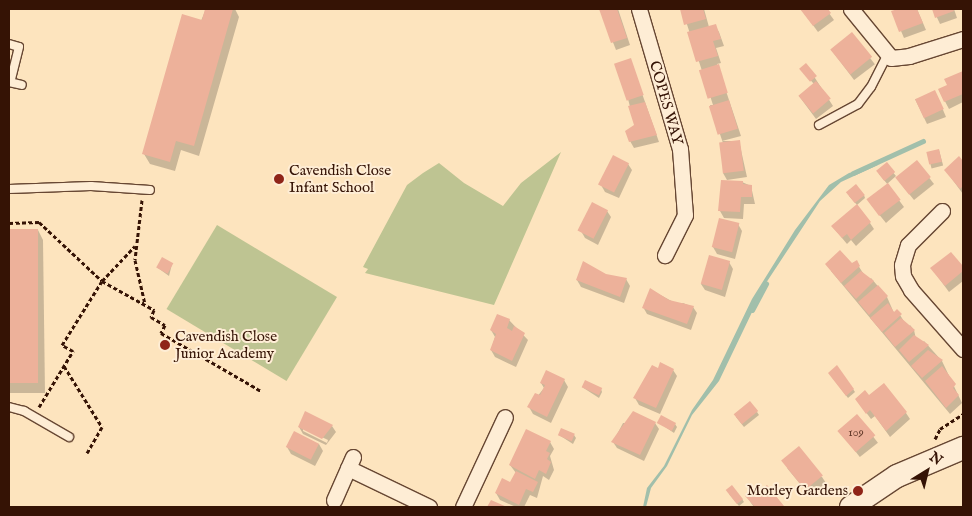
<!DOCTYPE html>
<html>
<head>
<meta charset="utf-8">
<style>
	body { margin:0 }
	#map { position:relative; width:972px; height:516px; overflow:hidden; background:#fde4be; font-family:"IM FELL English",serif }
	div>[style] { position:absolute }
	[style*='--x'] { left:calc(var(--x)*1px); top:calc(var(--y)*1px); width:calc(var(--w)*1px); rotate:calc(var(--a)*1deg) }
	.green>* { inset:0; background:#bec492; transform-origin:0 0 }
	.water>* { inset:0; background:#a1bfab }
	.shadow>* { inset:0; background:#0003; transform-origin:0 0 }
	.stream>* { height:5px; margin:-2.5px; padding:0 2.5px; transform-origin:2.5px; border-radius:2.5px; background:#a1bfab }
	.building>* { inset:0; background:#edb19a; transform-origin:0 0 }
	.path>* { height:3px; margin-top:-1.5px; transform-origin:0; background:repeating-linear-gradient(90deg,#351305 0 4px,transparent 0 6.5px) }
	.roads { filter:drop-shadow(1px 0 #674733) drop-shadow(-1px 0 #674733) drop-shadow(0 1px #674733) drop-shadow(0 -1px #674733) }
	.lane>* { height:8px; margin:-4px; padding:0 4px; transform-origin:4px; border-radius:4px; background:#feedd5 }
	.street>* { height:15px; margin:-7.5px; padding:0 7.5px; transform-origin:7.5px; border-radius:7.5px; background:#feedd5 }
	.secondary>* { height:22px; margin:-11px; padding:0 11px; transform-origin:11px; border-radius:11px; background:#feedd5 }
	.dots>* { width:14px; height:14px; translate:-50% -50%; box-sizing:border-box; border:2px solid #feedd5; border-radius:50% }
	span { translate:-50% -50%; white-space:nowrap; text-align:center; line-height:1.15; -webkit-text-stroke:4px #feedd5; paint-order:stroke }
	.number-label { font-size:12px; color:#633a2a }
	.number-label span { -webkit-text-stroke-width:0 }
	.street-label { font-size:15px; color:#351305 }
	.poi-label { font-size:15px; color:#351305 }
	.left { translate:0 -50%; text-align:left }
	.right { translate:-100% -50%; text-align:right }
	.frame { position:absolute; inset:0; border:10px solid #351305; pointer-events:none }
	.north { position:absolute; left:902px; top:446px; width:50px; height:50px; -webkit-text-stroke:4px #feedd5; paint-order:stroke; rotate:36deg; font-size:14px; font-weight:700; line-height:20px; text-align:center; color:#351305 }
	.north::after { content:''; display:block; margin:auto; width:18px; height:22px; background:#351305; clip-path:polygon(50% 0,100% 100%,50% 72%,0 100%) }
</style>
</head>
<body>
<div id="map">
	<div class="green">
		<i style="clip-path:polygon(561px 152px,494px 305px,365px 273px,368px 269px,363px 267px,407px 185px,423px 173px,439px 163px,464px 183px,503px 206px,521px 183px)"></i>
		<i style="left:217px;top:225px;width:140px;height:98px;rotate:31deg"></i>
	</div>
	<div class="water">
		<i style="clip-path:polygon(880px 164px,841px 182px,820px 201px,766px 283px,719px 381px,692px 415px,667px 466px,651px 488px,646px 507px,643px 507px,647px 488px,664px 466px,692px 410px,713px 380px,752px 299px,795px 230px,829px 185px,849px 173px)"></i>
	</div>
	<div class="shadow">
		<i style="clip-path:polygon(206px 9px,235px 9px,239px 17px,199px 156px,181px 150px,175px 171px,150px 164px,144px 154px)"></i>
		<i style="clip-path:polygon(600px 9px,618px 9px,630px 45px,616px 50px)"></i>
		<i style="clip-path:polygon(682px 9px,704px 9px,709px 27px,715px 26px,719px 32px,724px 46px,716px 48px,721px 63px,717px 64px,741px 136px,722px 141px,739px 141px,747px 177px,727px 180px,723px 173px,723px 143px,710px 105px,713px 105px)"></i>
		<i style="clip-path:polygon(801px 9px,826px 9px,834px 20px,818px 32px)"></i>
		<i style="clip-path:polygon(901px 9px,917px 9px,926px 30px,904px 38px,893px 12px)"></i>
		<i style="clip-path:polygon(933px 9px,954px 9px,957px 18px,940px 24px)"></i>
		<i style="left:852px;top:34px;width:38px;height:26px;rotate:53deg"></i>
		<i style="clip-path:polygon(630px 59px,659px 142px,634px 148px,630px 141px,635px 126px,628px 99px)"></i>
		<i style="clip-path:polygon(806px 64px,833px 106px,816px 119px,799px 96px,814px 84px,802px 71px)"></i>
		<i style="clip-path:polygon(963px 72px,963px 102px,949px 109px,939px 90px,949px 86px,946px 79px)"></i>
		<i style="clip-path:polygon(938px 98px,946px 117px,927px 124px,915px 99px)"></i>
		<i style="left:939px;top:150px;width:16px;height:12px;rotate:75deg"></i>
		<i style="clip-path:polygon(959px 158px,963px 163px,963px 194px,946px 171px)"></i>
		<i style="clip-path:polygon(917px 162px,934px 184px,914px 200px,901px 184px)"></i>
		<i style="clip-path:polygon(628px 164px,632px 170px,619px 198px,605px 192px,601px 185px)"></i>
		<i style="clip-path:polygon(886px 164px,896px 176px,887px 184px,904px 207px,886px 223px,869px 202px,888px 185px,879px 174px)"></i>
		<i style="clip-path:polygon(742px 182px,751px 186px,755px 204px,744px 204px,743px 219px,724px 218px,720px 211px)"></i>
		<i style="clip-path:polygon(864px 195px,865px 198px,857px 205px,849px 196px)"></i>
		<i style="clip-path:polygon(607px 211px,611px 217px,598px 245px,585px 238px,581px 231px)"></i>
		<i style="clip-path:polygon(870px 223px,874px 229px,856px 246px,851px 240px,847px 244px,832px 226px)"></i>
		<i style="clip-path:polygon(738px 224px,742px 231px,735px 259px,717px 254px,713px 247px)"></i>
		<i style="clip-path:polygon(9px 230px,38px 230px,43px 240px,45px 393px,9px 393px)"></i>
		<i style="clip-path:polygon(951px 254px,963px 268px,963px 281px,949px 292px,932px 269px)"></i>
		<i style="clip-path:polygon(729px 262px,733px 269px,725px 297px,705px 290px,701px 284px)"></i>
		<i style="clip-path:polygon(856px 262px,868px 281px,871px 278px,887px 297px,894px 313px,897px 310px,908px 328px,910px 325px,914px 330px,916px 339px,921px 344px,924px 341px,942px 361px,962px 403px,950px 414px,831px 271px)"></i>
		<i style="clip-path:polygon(172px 264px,169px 276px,158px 268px)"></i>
		<i style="clip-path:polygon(605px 275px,626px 279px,630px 286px,624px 303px,581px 287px,577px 280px)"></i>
		<i style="clip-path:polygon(651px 290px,679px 305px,683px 303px,693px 307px,697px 313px,691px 330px,647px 314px,643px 307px)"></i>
		<i style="clip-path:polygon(509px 320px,528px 340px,516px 367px,495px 357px,491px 350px,495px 337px,491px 330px)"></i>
		<i style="clip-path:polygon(673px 370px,677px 376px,660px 414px,639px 405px,635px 398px)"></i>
		<i style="clip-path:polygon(831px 376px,853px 389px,855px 392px,848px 398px)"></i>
		<i style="clip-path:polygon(564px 380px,568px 387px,551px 423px,533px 414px,529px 407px,544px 388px,541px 383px)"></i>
		<i style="clip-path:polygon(582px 387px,601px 389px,602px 392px,599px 398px)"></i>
		<i style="clip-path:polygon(869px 397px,906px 413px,910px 419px,890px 437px,875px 416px,871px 419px,856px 399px)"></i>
		<i style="clip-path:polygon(757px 412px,759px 415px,744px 427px,736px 417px)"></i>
		<i style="left:857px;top:416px;width:34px;height:23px;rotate:52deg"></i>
		<i style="clip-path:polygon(658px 422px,675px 424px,677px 427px,674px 433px)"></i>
		<i style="clip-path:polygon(623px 423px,655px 423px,659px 429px,644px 461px,617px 448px,613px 442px)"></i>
		<i style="clip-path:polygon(evenodd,332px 426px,336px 432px,326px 445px,303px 434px,299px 427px,332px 426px,303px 428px,328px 440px,327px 443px,303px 431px,303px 428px)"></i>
		<i style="clip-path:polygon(559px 435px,574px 435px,576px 438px,573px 444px)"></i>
		<i style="clip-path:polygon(550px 442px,554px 449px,550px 456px,554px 470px,549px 480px,543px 476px,537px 498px,530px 495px,524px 507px,516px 507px,500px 500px,496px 493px,511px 484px,516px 473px,510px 465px)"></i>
		<i style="clip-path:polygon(319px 444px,323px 451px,315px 466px,291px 454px,287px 447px)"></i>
		<i style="clip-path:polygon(787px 468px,822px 477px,826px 483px,810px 496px)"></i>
		<i style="clip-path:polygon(767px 486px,784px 507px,754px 507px,751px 503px,747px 497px,757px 495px)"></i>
		<i style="clip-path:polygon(729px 494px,742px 499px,744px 502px,739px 506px)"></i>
	</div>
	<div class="stream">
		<i style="--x:853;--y:173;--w:77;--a:-24.6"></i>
		<i style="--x:752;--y:310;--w:30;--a:-62"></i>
	</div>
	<div class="building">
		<i style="clip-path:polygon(205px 9px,233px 9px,194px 146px,176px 141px,170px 162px,142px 154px,182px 14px,202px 20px)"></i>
		<i style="clip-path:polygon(599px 9px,617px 9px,627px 38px,611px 43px)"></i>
		<i style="clip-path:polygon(680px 9px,703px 9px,706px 19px,684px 25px)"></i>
		<i style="clip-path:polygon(800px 9px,828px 9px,831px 13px,813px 26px)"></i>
		<i style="clip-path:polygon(898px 9px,917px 9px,923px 23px,899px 32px,891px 11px)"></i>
		<i style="clip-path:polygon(932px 9px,953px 9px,954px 11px,935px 18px)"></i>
		<i style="clip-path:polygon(716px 24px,721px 39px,713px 41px,718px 56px,696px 62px,687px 32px)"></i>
		<i style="left:852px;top:32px;width:32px;height:28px;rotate:51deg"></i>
		<i style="left:631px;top:58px;width:39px;height:18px;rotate:71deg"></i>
		<i style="left:806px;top:63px;width:17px;height:9px;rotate:50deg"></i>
		<i style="left:719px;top:64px;width:30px;height:21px;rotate:73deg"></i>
		<i style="clip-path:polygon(963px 71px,963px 94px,944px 102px,938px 89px,947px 85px,944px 79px)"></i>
		<i style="left:816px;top:81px;width:23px;height:23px;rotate:50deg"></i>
		<i style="left:935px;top:90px;width:21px;height:22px;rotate:65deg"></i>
		<i style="left:729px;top:100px;width:30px;height:21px;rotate:73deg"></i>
		<i style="clip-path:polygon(645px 102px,657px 135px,629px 142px,625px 131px,634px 125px,628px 106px)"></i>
		<i style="left:740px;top:140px;width:31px;height:21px;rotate:83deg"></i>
		<i style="left:939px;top:149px;width:13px;height:13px;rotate:77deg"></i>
		<i style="left:613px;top:155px;width:18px;height:33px;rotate:27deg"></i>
		<i style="clip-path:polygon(959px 156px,963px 161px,963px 186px,960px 189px,944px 170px)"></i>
		<i style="left:917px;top:160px;width:22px;height:28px;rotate:51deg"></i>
		<i style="left:887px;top:162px;width:13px;height:14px;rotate:51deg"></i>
		<i style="clip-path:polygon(721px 180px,743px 181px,743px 184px,752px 185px,752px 197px,741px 197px,740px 212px,718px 211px)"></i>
		<i style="left:888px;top:183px;width:21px;height:27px;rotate:53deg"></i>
		<i style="left:856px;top:184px;width:14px;height:13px;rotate:51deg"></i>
		<i style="left:592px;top:202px;width:18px;height:32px;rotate:27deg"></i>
		<i style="clip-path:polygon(857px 204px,871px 222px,851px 240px,847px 234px,842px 238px,831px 226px)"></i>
		<i style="left:719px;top:218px;width:21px;height:30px;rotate:14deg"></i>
		<i style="left:9px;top:229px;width:29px;height:154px"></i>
		<i style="clip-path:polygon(840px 250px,852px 263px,857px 260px,860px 266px,841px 283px,825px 264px)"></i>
		<i style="clip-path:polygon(951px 252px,963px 266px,963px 271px,945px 286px,930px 268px)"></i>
		<i style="left:709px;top:255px;width:22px;height:30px;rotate:16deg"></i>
		<i style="left:162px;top:257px;width:13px;height:12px;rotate:29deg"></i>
		<i style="clip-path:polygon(583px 261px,606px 274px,627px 278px,620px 297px,576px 280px)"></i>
		<i style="clip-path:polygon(861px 271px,874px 281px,856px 299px,844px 286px)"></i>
		<i style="clip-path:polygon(878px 285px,888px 296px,869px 315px,858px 302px)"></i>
		<i style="clip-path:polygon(650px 288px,669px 300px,694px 306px,687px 324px,642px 308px)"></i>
		<i style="clip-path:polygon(888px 303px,894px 312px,897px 309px,902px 314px,882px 332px,870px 318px)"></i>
		<i style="clip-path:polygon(497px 314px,510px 319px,507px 328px,512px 331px,514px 326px,525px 333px,512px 361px,490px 350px,496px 334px,490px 330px)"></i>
		<i style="clip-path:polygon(901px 318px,915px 330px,895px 347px,884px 333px)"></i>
		<i style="clip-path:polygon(914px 335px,929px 345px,909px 362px,899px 350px)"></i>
		<i style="clip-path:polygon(928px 350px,943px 360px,922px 378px,911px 366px)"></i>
		<i style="clip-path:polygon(660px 362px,674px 369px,656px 408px,633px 398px,652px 365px,658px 368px)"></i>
		<i style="clip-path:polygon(837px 365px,854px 389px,846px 396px,828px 373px)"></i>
		<i style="clip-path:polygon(942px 366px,956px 384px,953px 388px,959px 395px,946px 408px,925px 381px)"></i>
		<i style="clip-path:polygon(546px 370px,565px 379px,547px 417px,527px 407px,535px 393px,540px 395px,545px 385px,540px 383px)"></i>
		<i style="left:585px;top:380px;width:19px;height:8px;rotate:25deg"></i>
		<i style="clip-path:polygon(884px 383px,907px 412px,886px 431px,870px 410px,866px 414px,855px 399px,865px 390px,869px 395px)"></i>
		<i style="left:750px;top:401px;width:13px;height:21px;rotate:51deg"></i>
		<i style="clip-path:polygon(305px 411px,333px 425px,322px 439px,298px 427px)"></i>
		<i style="clip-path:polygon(633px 411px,656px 422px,640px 455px,611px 442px)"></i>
		<i style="left:857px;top:414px;width:28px;height:26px;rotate:49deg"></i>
		<i style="left:661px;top:415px;width:17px;height:9px;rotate:28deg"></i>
		<i style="left:561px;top:428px;width:15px;height:8px;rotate:23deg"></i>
		<i style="clip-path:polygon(526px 429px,551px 441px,546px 451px,550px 453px,547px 459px,551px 462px,546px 474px,539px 470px,535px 479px,509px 465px)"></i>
		<i style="left:294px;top:431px;width:28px;height:18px;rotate:27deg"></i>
		<i style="left:799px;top:446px;width:38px;height:23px;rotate:51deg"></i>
		<i style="clip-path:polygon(516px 471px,538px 482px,533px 492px,526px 489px,519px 505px,495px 493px,502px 478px,510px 482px)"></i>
		<i style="left:732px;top:485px;width:18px;height:8px;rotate:52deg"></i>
		<i style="clip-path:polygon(767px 485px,784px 506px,782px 507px,755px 507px,745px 496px,754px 489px,757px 493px)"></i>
		<i style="clip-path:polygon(491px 500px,507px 507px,487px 507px)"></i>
	</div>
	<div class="path">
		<i style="--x:142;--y:200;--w:60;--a:96.7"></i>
		<i style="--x:135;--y:260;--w:45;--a:77.2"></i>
		<i style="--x:9;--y:223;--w:30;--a:-2"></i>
		<i style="--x:39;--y:222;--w:86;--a:43.1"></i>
		<i style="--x:102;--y:281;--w:60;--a:29.1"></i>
		<i style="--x:154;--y:310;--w:8;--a:113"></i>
		<i style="--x:151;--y:317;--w:16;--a:30"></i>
		<i style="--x:165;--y:325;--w:9;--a:117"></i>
		<i style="--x:161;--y:333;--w:116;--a:30.1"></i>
		<i style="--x:64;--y:366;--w:72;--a:58.1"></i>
		<i style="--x:102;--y:427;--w:30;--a:120"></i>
		<i style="--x:39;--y:407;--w:66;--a:-58.7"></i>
		<i style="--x:73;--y:351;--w:13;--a:-151"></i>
		<i style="--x:62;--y:345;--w:75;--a:-58"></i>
		<i style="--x:102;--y:281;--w:48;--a:-46.7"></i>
		<i style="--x:935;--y:439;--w:11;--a:-63"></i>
		<i style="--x:940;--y:429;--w:27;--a:-33"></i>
	</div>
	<div class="roads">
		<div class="lane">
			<i style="--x:9;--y:44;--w:10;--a:17"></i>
			<i style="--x:19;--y:47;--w:36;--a:104"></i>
			<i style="--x:9;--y:82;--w:13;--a:13"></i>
			<i style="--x:819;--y:125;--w:44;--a:-28.3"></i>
			<i style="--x:858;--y:104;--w:21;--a:-53"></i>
			<i style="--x:871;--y:87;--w:37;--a:-63"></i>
			<i style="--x:9;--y:189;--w:82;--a:-2.1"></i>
			<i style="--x:91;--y:186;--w:59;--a:3.9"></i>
			<i style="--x:9;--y:407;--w:16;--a:15"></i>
			<i style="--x:24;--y:411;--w:52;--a:30"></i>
		</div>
		<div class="street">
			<i style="--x:639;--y:9;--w:146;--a:73.7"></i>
			<i style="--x:680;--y:149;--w:66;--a:85.7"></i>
			<i style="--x:685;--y:215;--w:45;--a:116.6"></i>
			<i style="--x:851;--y:9;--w:63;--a:50.8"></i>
			<i style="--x:891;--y:58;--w:18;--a:-6"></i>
			<i style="--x:909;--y:56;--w:57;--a:-17.5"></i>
			<i style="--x:942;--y:211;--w:48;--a:135"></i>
			<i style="--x:908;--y:245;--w:21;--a:107"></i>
			<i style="--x:902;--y:265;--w:11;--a:85"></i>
			<i style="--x:903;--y:276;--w:16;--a:60"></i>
			<i style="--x:911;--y:290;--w:79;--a:48.6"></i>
			<i style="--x:348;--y:468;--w:90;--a:25.7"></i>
			<i style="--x:334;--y:500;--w:47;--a:-66.2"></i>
			<i style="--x:463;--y:507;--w:99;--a:-65"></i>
		</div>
		<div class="secondary">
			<i style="--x:851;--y:507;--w:55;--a:-34"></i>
			<i style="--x:897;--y:476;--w:72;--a:-23"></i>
		</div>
	</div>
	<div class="dots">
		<i style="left:279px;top:179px;background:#8f2418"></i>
		<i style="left:165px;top:345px;background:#8f2418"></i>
		<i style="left:858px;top:491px;background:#8f2418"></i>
	</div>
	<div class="number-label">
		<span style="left:856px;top:433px">109</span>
	</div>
	<div class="street-label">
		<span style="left:666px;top:103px;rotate:74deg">COPES WAY</span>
	</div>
	<div class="poi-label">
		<span class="left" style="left:289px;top:179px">Cavendish Close<br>Infant School</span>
		<span class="left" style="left:175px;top:345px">Cavendish Close<br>Junior Academy</span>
		<span class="right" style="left:848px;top:491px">Morley Gardens</span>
	</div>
	<div class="frame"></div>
	<div class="north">N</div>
</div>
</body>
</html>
